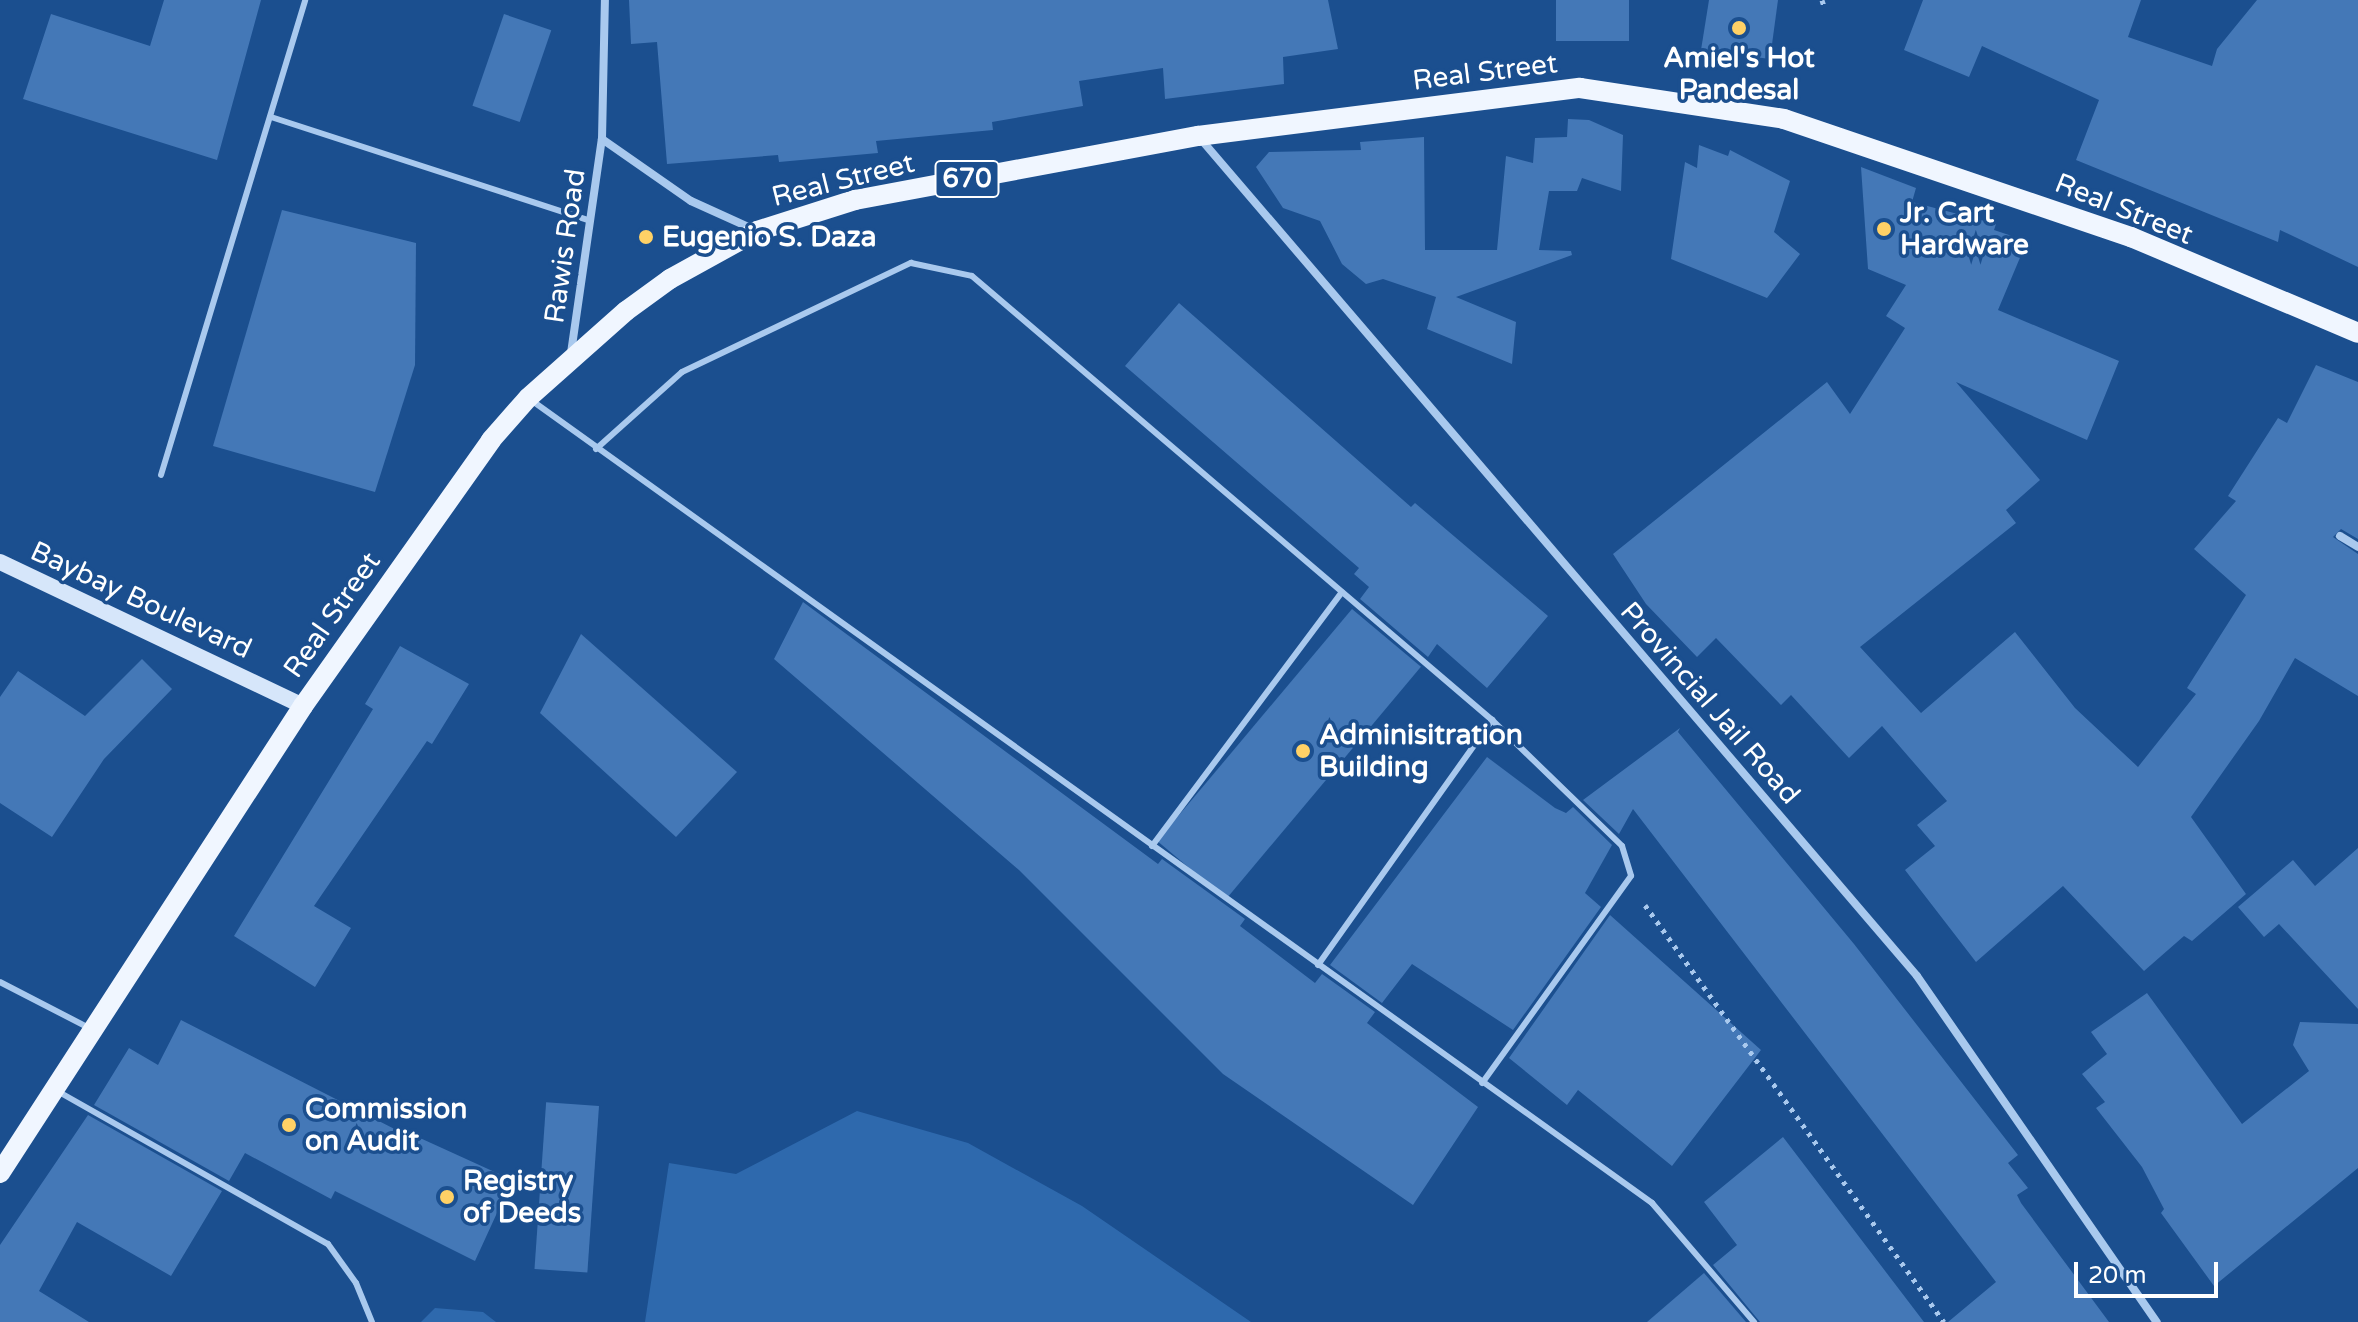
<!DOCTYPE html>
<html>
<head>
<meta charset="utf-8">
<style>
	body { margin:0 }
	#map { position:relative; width:2358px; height:1322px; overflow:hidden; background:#1b4f8f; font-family:"Varela Round",sans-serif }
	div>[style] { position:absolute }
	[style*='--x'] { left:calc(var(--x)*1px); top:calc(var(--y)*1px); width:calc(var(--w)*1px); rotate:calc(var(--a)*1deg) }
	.green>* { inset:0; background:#2e69ad }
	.building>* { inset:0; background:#4478b7; transform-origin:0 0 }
	.path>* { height:5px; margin-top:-2.5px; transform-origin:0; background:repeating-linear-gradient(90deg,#a9c9ee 0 4px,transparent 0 10px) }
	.lane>* { height:6px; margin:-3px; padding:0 3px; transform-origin:3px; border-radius:3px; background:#a9c9ee }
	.street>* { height:8px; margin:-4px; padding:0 4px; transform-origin:4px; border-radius:4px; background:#a9c9ee }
	.secondary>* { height:16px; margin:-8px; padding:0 8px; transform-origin:8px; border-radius:8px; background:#d6e6fa }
	.primary>* { height:20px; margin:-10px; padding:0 10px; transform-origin:10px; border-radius:10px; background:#f0f6ff }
	.dots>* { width:22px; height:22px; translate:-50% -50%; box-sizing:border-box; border:4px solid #1b4f8f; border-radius:50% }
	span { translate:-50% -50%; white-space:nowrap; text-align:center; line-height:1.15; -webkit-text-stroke:7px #1b4f8f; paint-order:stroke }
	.shield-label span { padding:2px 6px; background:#1b4f8f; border:2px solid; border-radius:6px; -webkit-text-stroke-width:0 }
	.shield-label { font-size:26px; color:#fff; font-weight:700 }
	.poi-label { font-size:28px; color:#fff; font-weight:700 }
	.left { translate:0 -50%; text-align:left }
	.street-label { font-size:28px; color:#fff }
	.scale { position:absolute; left:2074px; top:1262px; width:144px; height:36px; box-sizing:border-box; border:4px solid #fff; border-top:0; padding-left:10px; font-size:24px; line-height:28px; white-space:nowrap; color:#fff; -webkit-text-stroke:6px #1b4f8f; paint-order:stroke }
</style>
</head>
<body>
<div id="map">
	<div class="green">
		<i style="clip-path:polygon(857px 1111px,968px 1143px,1082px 1206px,1251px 1322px,645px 1322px,669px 1163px,736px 1174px)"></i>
		<i style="clip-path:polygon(435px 1308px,483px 1312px,496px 1322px,421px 1322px)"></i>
	</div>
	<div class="building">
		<i style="clip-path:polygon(164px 0,261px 0,217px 160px,23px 99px,51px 14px,150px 46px)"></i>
		<i style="clip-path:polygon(629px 0,1328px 0,1338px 49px,1283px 57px,1284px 84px,1165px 99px,1163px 68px,1079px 81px,1083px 106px,992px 122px,993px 130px,876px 141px,878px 153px,779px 162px,778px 155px,667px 164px,657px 42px,631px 44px)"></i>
		<i style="left:1556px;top:0;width:73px;height:41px"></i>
		<i style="clip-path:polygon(1709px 0,1778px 0,1770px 59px,1701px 50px)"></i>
		<i style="clip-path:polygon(1923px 0,2141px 0,2128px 37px,2212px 66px,2217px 49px,2257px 0,2358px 0,2358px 267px,2280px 230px,2278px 242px,2076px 160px,2099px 100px,1982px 46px,1969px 77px,1904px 50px)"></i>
		<i style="left:504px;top:14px;width:50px;height:97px;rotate:19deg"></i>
		<i style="clip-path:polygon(1568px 119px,1589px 120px,1623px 135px,1621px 191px,1582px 178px,1577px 191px,1549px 191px,1539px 250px,1571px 251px,1572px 255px,1456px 297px,1516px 322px,1512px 364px,1427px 329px,1436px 297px,1383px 279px,1366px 284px,1342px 264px,1320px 221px,1283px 208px,1256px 167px,1269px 152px,1361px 150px,1360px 142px,1424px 137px,1425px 250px,1497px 250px,1506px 156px,1533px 163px,1535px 138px,1567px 137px)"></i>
		<i style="clip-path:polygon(1699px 145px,1728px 156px,1730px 150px,1790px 181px,1774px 232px,1800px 254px,1767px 298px,1671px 259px,1685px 162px,1697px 168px)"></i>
		<i style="clip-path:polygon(1861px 167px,1916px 188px,1912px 202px,1996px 224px,1994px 230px,2027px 241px,1998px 310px,2119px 361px,2087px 440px,1956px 382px,2040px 480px,2006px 510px,2016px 523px,1860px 647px,1921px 713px,2015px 632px,2075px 708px,2138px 767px,2196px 694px,2187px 688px,2246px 595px,2194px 549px,2236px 501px,2228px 496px,2278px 418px,2287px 423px,2316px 365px,2358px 382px,2358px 539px,2341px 529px,2333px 537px,2358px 554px,2358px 696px,2295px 658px,2259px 721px,2191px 817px,2246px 894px,2192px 941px,2184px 936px,2144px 971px,2063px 886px,1976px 962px,1905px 870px,1935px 846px,1917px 825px,1947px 801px,1882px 726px,1849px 758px,1791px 695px,1781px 705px,1716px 638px,1697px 657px,1646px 604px,1613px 554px,1827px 382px,1850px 414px,1905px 328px,1886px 316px,1906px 285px,1868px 269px)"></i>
		<i style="clip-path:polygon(282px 210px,416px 243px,415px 365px,375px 492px,213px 446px)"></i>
		<i style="clip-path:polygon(1179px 303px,1411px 507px,1415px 503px,1548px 616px,1487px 688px,1437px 644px,1428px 657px,1360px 599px,1369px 587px,1354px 574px,1359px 568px,1125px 366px)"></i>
		<i style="clip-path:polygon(803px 602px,1158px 864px,1162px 859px,1245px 919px,1240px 926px,1315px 983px,1322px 974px,1375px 1012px,1367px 1023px,1478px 1107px,1413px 1205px,1223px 1074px,1019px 870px,774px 659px)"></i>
		<i style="left:1352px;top:609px;width:90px;height:303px;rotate:40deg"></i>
		<i style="clip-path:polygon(581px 634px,737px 772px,676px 837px,540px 713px)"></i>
		<i style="clip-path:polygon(400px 646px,469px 684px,432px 744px,427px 741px,314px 906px,351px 928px,315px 987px,234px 936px,373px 709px,365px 704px)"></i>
		<i style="clip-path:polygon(142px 659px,172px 689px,104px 759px,52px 837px,0 803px,0 697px,18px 671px,85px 716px)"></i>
		<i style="clip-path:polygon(1680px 728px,1678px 732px,1854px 944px,2018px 1155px,2008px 1163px,2028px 1188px,2017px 1195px,2021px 1203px,2109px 1322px,1948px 1322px,1996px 1282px,1633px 809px,1619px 834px,1583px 800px)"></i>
		<i style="clip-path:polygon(1487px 757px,1555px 808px,1566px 813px,1573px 807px,1612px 845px,1585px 893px,1601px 907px,1513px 1030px,1412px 964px,1382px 1003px,1330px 965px)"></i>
		<i style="clip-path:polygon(2358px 848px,2358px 1009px,2279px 924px,2264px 937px,2238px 907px,2293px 860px,2315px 886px)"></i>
		<i style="clip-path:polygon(1610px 915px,1761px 1050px,1672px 1166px,1578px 1090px,1567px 1105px,1509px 1058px)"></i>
		<i style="clip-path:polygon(2147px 993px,2242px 1124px,2309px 1071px,2293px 1045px,2300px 1022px,2358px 1024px,2358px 1168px,2214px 1286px,2161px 1213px,2164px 1209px,2142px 1167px,2096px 1108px,2105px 1102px,2082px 1074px,2107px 1054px,2091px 1032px)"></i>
		<i style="clip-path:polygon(181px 1020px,418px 1141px,420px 1138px,512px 1180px,475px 1261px,335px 1191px,331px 1199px,245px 1153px,229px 1181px,94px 1105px,129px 1048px,158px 1065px)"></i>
		<i style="left:599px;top:1106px;width:167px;height:53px;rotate:94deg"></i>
		<i style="clip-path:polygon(88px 1115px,222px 1191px,171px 1276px,77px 1222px,39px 1291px,89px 1322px,0 1322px,0 1245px)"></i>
		<i style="clip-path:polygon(1783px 1137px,1924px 1322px,1760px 1322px,1713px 1265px,1737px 1245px,1704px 1202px)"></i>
		<i style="clip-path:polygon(1704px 1273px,1746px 1322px,1647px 1322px)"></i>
	</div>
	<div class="path">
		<i style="--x:1822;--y:0;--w:6;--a:72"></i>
		<i style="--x:1645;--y:905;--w:513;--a:54.36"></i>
	</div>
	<div class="lane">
		<i style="--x:271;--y:117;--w:336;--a:18"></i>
		<i style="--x:531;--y:400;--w:1379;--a:35.61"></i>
		<i style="--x:1652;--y:1203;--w:157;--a:49.4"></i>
		<i style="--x:596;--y:449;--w:115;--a:-41.8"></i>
		<i style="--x:682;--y:372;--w:254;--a:-25.5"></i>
		<i style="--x:911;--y:263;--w:62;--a:12"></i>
		<i style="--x:972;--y:276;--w:684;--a:40.49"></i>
		<i style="--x:1492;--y:720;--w:181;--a:44.1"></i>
		<i style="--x:1622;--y:846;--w:31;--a:73"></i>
		<i style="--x:1631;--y:876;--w:255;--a:125.7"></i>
		<i style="--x:161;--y:475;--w:496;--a:-73.1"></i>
		<i style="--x:1152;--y:846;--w:317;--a:-53.2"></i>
		<i style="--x:1318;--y:965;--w:301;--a:-54.6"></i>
		<i style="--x:0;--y:982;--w:100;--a:27.3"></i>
		<i style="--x:59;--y:1092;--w:309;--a:29.5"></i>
		<i style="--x:328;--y:1244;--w:48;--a:54.3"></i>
		<i style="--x:356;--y:1283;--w:42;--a:67.7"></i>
	</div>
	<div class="street">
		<i style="--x:1199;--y:137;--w:1104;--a:49.44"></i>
		<i style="--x:1917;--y:976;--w:421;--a:55.3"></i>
		<i style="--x:602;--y:139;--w:108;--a:34.9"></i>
		<i style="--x:691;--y:201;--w:70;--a:24.4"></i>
		<i style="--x:571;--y:353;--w:216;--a:-81.8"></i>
		<i style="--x:602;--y:139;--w:139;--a:-88.8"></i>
		<i style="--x:2340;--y:536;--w:21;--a:31"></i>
	</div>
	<div class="secondary">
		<i style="--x:0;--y:562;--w:335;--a:25.4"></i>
	</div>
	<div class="primary">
		<i style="--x:0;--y:1173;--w:557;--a:-57.02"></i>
		<i style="--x:303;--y:706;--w:326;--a:-54.7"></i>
		<i style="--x:491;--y:440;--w:56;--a:-48.6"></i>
		<i style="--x:528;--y:398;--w:131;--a:-41.6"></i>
		<i style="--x:626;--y:311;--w:54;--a:-36"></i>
		<i style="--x:670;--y:279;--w:99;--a:-28.9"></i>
		<i style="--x:757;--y:231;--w:103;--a:-17.6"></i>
		<i style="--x:855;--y:200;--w:349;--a:-10.6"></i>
		<i style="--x:1198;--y:136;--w:385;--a:-7.2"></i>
		<i style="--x:1580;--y:88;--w:206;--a:8.6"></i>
		<i style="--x:1784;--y:119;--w:367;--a:18.8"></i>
		<i style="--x:2131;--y:237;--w:246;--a:22.9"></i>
	</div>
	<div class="dots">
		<i style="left:1739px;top:28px;background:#ffd166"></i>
		<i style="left:1884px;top:229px;background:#ffd166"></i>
		<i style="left:646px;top:237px;background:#ffd166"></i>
		<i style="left:1303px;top:751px;background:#ffd166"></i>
		<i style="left:289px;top:1125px;background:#ffd166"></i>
		<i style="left:447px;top:1197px;background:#ffd166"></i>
	</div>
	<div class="shield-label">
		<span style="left:967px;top:179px">670</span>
	</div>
	<div class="poi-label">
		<span style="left:1739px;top:74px">Amiel's Hot<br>Pandesal</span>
		<span class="left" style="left:1900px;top:229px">Jr. Cart<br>Hardware</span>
		<span class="left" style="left:662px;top:237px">Eugenio S. Daza</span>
		<span class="left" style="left:1319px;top:751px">Adminisitration<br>Building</span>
		<span class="left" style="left:305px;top:1125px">Commission<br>on Audit</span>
		<span class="left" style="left:463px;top:1197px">Registry<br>of Deeds</span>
	</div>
	<div class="street-label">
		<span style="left:1485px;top:72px;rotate:-7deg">Real Street</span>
		<span style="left:843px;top:180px;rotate:-14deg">Real Street</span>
		<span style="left:2124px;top:209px;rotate:22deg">Real Street</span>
		<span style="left:565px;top:246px;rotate:-82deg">Rawis Road</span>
		<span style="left:141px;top:600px;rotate:25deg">Baybay Boulevard</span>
		<span style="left:332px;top:615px;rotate:-55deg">Real Street</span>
		<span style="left:1710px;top:703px;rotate:49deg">Provincial Jail Road</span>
	</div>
	<div class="scale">20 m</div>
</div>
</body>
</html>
